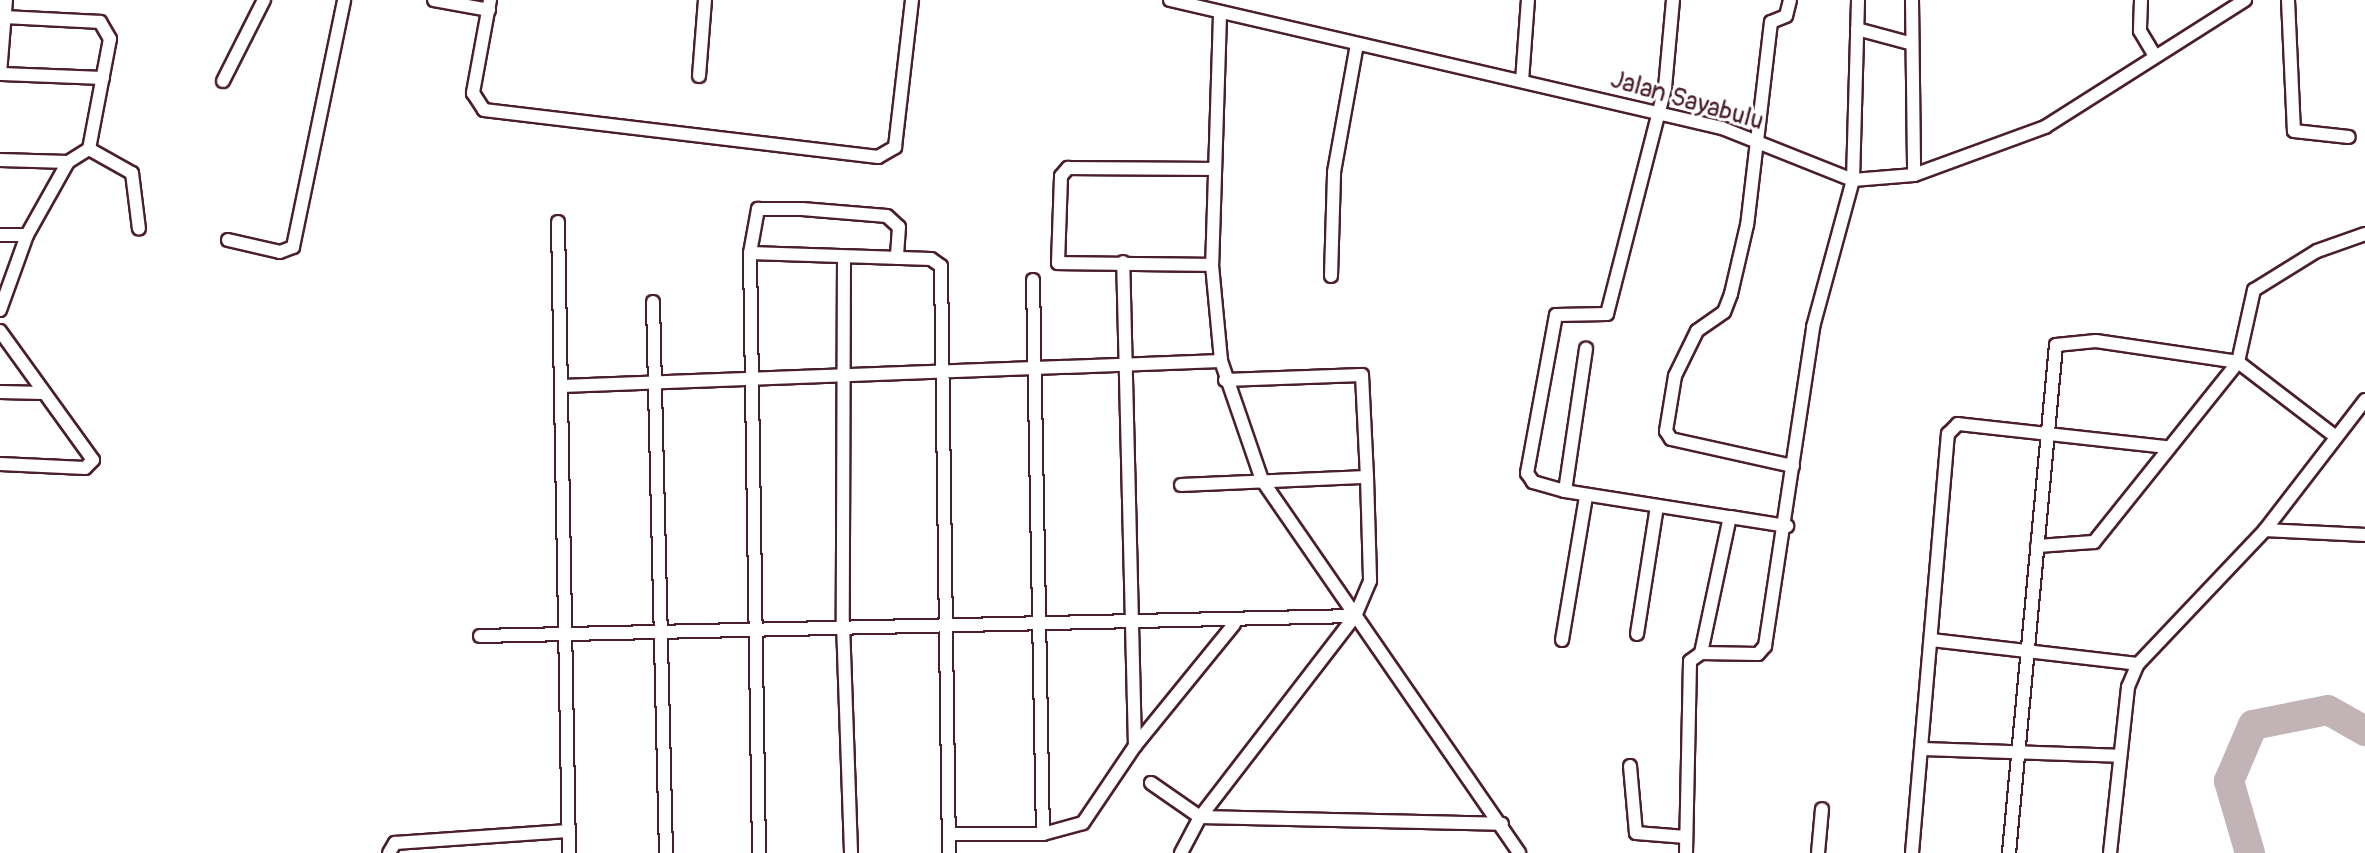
<!DOCTYPE html>
<html>
<head>
<meta charset="utf-8">
<style>
	body { margin:0 }
	#map { position:relative; width:2365px; height:853px; overflow:hidden; background:#fff; font-family:Pangolin,sans-serif }
	div>[style] { position:absolute }
	[style*='--x'] { left:calc(var(--x)*1px); top:calc(var(--y)*1px); width:calc(var(--w)*1px); rotate:calc(var(--a)*1deg) }
	.river>* { height:30px; margin:-15px; padding:0 15px; transform-origin:15px; border-radius:15px; background:#c1b3b6 }
	.roads { filter:drop-shadow(2px 0 #4a1f2b) drop-shadow(-2px 0 #4a1f2b) drop-shadow(0 2px #4a1f2b) drop-shadow(0 -2px #4a1f2b) }
	.minor>* { height:12px; margin:-6px; padding:0 6px; transform-origin:6px; border-radius:6px; background:#fff }
	span { translate:-50% -50%; white-space:nowrap; text-align:center; line-height:1.15; -webkit-text-stroke:6px #fff; paint-order:stroke }
	.street-label { font-size:26px; color:#4a1f2b }
</style>
</head>
<body>
<div id="map">
	<div class="river">
		<i style="--x:2250;--y:853;--w:75;--a:-106.3"></i>
		<i style="--x:2229;--y:781;--w:61;--a:-66.8"></i>
		<i style="--x:2253;--y:725;--w:76;--a:-11.3"></i>
		<i style="--x:2328;--y:710;--w:43;--a:29.6"></i>
	</div>
	<div class="roads">
		<div class="minor">
			<i style="--x:434;--y:0;--w:56;--a:10.3"></i>
			<i style="--x:490;--y:0;--w:95;--a:100.4"></i>
			<i style="--x:473;--y:93;--w:20;--a:57"></i>
			<i style="--x:484;--y:110;--w:397;--a:6.8"></i>
			<i style="--x:878;--y:157;--w:20;--a:-30"></i>
			<i style="--x:895;--y:147;--w:148;--a:-83.4"></i>
			<i style="--x:1170;--y:0;--w:567;--a:13.06"></i>
			<i style="--x:1722;--y:128;--w:141;--a:21.7"></i>
			<i style="--x:1853;--y:180;--w:61;--a:-4.7"></i>
			<i style="--x:1914;--y:175;--w:140;--a:-20.1"></i>
			<i style="--x:2045;--y:127;--w:237;--a:-32.4"></i>
			<i style="--x:1673;--y:0;--w:88;--a:95.2"></i>
			<i style="--x:1665;--y:88;--w:233;--a:104.4"></i>
			<i style="--x:1607;--y:314;--w:51;--a:178.9"></i>
			<i style="--x:1556;--y:315;--w:161;--a:100.4"></i>
			<i style="--x:1527;--y:473;--w:11;--a:56"></i>
			<i style="--x:1533;--y:482;--w:33;--a:16"></i>
			<i style="--x:1565;--y:491;--w:167;--a:9"></i>
			<i style="--x:1790;--y:0;--w:16;--a:104"></i>
			<i style="--x:1786;--y:16;--w:16;--a:158"></i>
			<i style="--x:1771;--y:22;--w:204;--a:96.7"></i>
			<i style="--x:1747;--y:225;--w:71;--a:103.1"></i>
			<i style="--x:1731;--y:294;--w:19;--a:111"></i>
			<i style="--x:1724;--y:312;--w:33;--a:145"></i>
			<i style="--x:1697;--y:331;--w:50;--a:116.1"></i>
			<i style="--x:1675;--y:376;--w:56;--a:99.3"></i>
			<i style="--x:1666;--y:431;--w:9;--a:58"></i>
			<i style="--x:1671;--y:439;--w:125;--a:12.5"></i>
			<i style="--x:1912;--y:0;--w:175;--a:89.3"></i>
			<i style="--x:2141;--y:0;--w:31;--a:92"></i>
			<i style="--x:2140;--y:31;--w:26;--a:59"></i>
			<i style="--x:2288;--y:0;--w:131;--a:87.4"></i>
			<i style="--x:2294;--y:131;--w:55;--a:6.2"></i>
			<i style="--x:1220;--y:15;--w:250;--a:91.8"></i>
			<i style="--x:1212;--y:265;--w:96;--a:84.6"></i>
			<i style="--x:1857;--y:29;--w:54;--a:15.1"></i>
			<i style="--x:0;--y:74;--w:74;--a:-85.4"></i>
			<i style="--x:2;--y:74;--w:101;--a:2.3"></i>
			<i style="--x:699;--y:76;--w:76;--a:-85.5"></i>
			<i style="--x:223;--y:81;--w:91;--a:-63.2"></i>
			<i style="--x:1522;--y:81;--w:81;--a:-85.8"></i>
			<i style="--x:89;--y:149;--w:49;--a:29.2"></i>
			<i style="--x:132;--y:173;--w:56;--a:82.9"></i>
			<i style="--x:0;--y:160;--w:68;--a:1.7"></i>
			<i style="--x:558;--y:222;--w:631;--a:89"></i>
			<i style="--x:0;--y:235;--w:27;--a:0"></i>
			<i style="--x:228;--y:240;--w:53;--a:13"></i>
			<i style="--x:280;--y:252;--w:14;--a:-21"></i>
			<i style="--x:293;--y:247;--w:252;--a:-78.3"></i>
			<i style="--x:750;--y:253;--w:45;--a:-79.7"></i>
			<i style="--x:758;--y:209;--w:44;--a:0"></i>
			<i style="--x:802;--y:209;--w:85;--a:4.7"></i>
			<i style="--x:887;--y:216;--w:16;--a:43"></i>
			<i style="--x:899;--y:227;--w:31;--a:94"></i>
			<i style="--x:844;--y:257;--w:366;--a:90.2"></i>
			<i style="--x:843;--y:623;--w:230;--a:88"></i>
			<i style="--x:1212;--y:265;--w:154;--a:-179.3"></i>
			<i style="--x:1058;--y:263;--w:87;--a:-88"></i>
			<i style="--x:1061;--y:176;--w:11;--a:-49"></i>
			<i style="--x:1068;--y:168;--w:146;--a:0.4"></i>
			<i style="--x:1331;--y:276;--w:104;--a:-88.3"></i>
			<i style="--x:1334;--y:172;--w:130;--a:-79.8"></i>
			<i style="--x:1033;--y:280;--w:554;--a:88.97"></i>
			<i style="--x:653;--y:302;--w:551;--a:88.65"></i>
			<i style="--x:0;--y:310;--w:80;--a:-70.2"></i>
			<i style="--x:27;--y:235;--w:84;--a:-60.7"></i>
			<i style="--x:68;--y:162;--w:25;--a:-32"></i>
			<i style="--x:89;--y:149;--w:112;--a:-79.2"></i>
			<i style="--x:110;--y:39;--w:20;--a:-120"></i>
			<i style="--x:100;--y:22;--w:95;--a:-177"></i>
			<i style="--x:0;--y:331;--w:159;--a:54.2"></i>
			<i style="--x:93;--y:460;--w:11;--a:135"></i>
			<i style="--x:85;--y:468;--w:85;--a:-177.3"></i>
			<i style="--x:2238;--y:362;--w:123;--a:37.4"></i>
			<i style="--x:1225;--y:380;--w:137;--a:-2.1"></i>
			<i style="--x:1362;--y:375;--w:102;--a:87.2"></i>
			<i style="--x:562;--y:386;--w:659;--a:-2.17"></i>
			<i style="--x:1221;--y:361;--w:126;--a:71"></i>
			<i style="--x:1262;--y:480;--w:453;--a:55.4"></i>
			<i style="--x:0;--y:392;--w:44;--a:1.3"></i>
			<i style="--x:1181;--y:485;--w:186;--a:-2.5"></i>
			<i style="--x:1367;--y:477;--w:104;--a:88.3"></i>
			<i style="--x:1370;--y:581;--w:38;--a:113"></i>
			<i style="--x:1355;--y:616;--w:254;--a:127.6"></i>
			<i style="--x:1200;--y:817;--w:41;--a:117.8"></i>
			<i style="--x:1565;--y:491;--w:144;--a:-81.6"></i>
			<i style="--x:2265;--y:530;--w:164;--a:-52.4"></i>
			<i style="--x:2037;--y:546;--w:57;--a:-4"></i>
			<i style="--x:2094;--y:542;--w:231;--a:-51.3"></i>
			<i style="--x:2238;--y:362;--w:74;--a:-77.5"></i>
			<i style="--x:2254;--y:290;--w:74;--a:-31.8"></i>
			<i style="--x:2317;--y:251;--w:51;--a:-19.5"></i>
			<i style="--x:1637;--y:634;--w:129;--a:-81.1"></i>
			<i style="--x:480;--y:636;--w:875;--a:-1.31"></i>
			<i style="--x:1562;--y:640;--w:146;--a:-80.5"></i>
			<i style="--x:1931;--y:640;--w:208;--a:6.6"></i>
			<i style="--x:1701;--y:653;--w:139;--a:-78"></i>
			<i style="--x:1730;--y:517;--w:58;--a:9"></i>
			<i style="--x:1135;--y:746;--w:157;--a:-50.9"></i>
			<i style="--x:1922;--y:749;--w:197;--a:2"></i>
			<i style="--x:1630;--y:766;--w:67;--a:84.9"></i>
			<i style="--x:1636;--y:833;--w:50;--a:4.6"></i>
			<i style="--x:1151;--y:783;--w:60;--a:34.8"></i>
			<i style="--x:1200;--y:817;--w:302;--a:1.3"></i>
			<i style="--x:949;--y:834;--w:94;--a:0"></i>
			<i style="--x:1043;--y:834;--w:41;--a:-15.4"></i>
			<i style="--x:1083;--y:823;--w:93;--a:-56"></i>
			<i style="--x:1135;--y:746;--w:484;--a:-91.4"></i>
			<i style="--x:389;--y:853;--w:12;--a:-59"></i>
			<i style="--x:395;--y:843;--w:173;--a:-4"></i>
			<i style="--x:759;--y:853;--w:600;--a:-90.86"></i>
			<i style="--x:750;--y:253;--w:181;--a:1.9"></i>
			<i style="--x:931;--y:259;--w:12;--a:35"></i>
			<i style="--x:941;--y:266;--w:587;--a:89.22"></i>
			<i style="--x:1686;--y:853;--w:192;--a:-88.8"></i>
			<i style="--x:1690;--y:661;--w:14;--a:-36"></i>
			<i style="--x:1701;--y:653;--w:57;--a:1"></i>
			<i style="--x:1758;--y:654;--w:11;--a:-49"></i>
			<i style="--x:1765;--y:646;--w:323;--a:-81.4"></i>
			<i style="--x:1813;--y:327;--w:152;--a:-74.8"></i>
			<i style="--x:1853;--y:180;--w:180;--a:-88.4"></i>
			<i style="--x:1818;--y:853;--w:44;--a:-84.8"></i>
			<i style="--x:1912;--y:853;--w:421;--a:-85.1"></i>
			<i style="--x:1948;--y:434;--w:14;--a:-45"></i>
			<i style="--x:1958;--y:424;--w:209;--a:6.3"></i>
			<i style="--x:2009;--y:853;--w:510;--a:-84.71"></i>
			<i style="--x:2056;--y:345;--w:40;--a:-5.7"></i>
			<i style="--x:2096;--y:341;--w:144;--a:8.4"></i>
			<i style="--x:2110;--y:853;--w:167;--a:-83.8"></i>
			<i style="--x:2128;--y:687;--w:25;--a:-67"></i>
			<i style="--x:2138;--y:664;--w:185;--a:-46.5"></i>
			<i style="--x:2265;--y:530;--w:100;--a:2.9"></i>
		</div>
	</div>
	<div class="street-label">
		<span style="left:1687px;top:101px;rotate:16deg">Jalan Sayabulu</span>
	</div>
</div>
</body>
</html>
